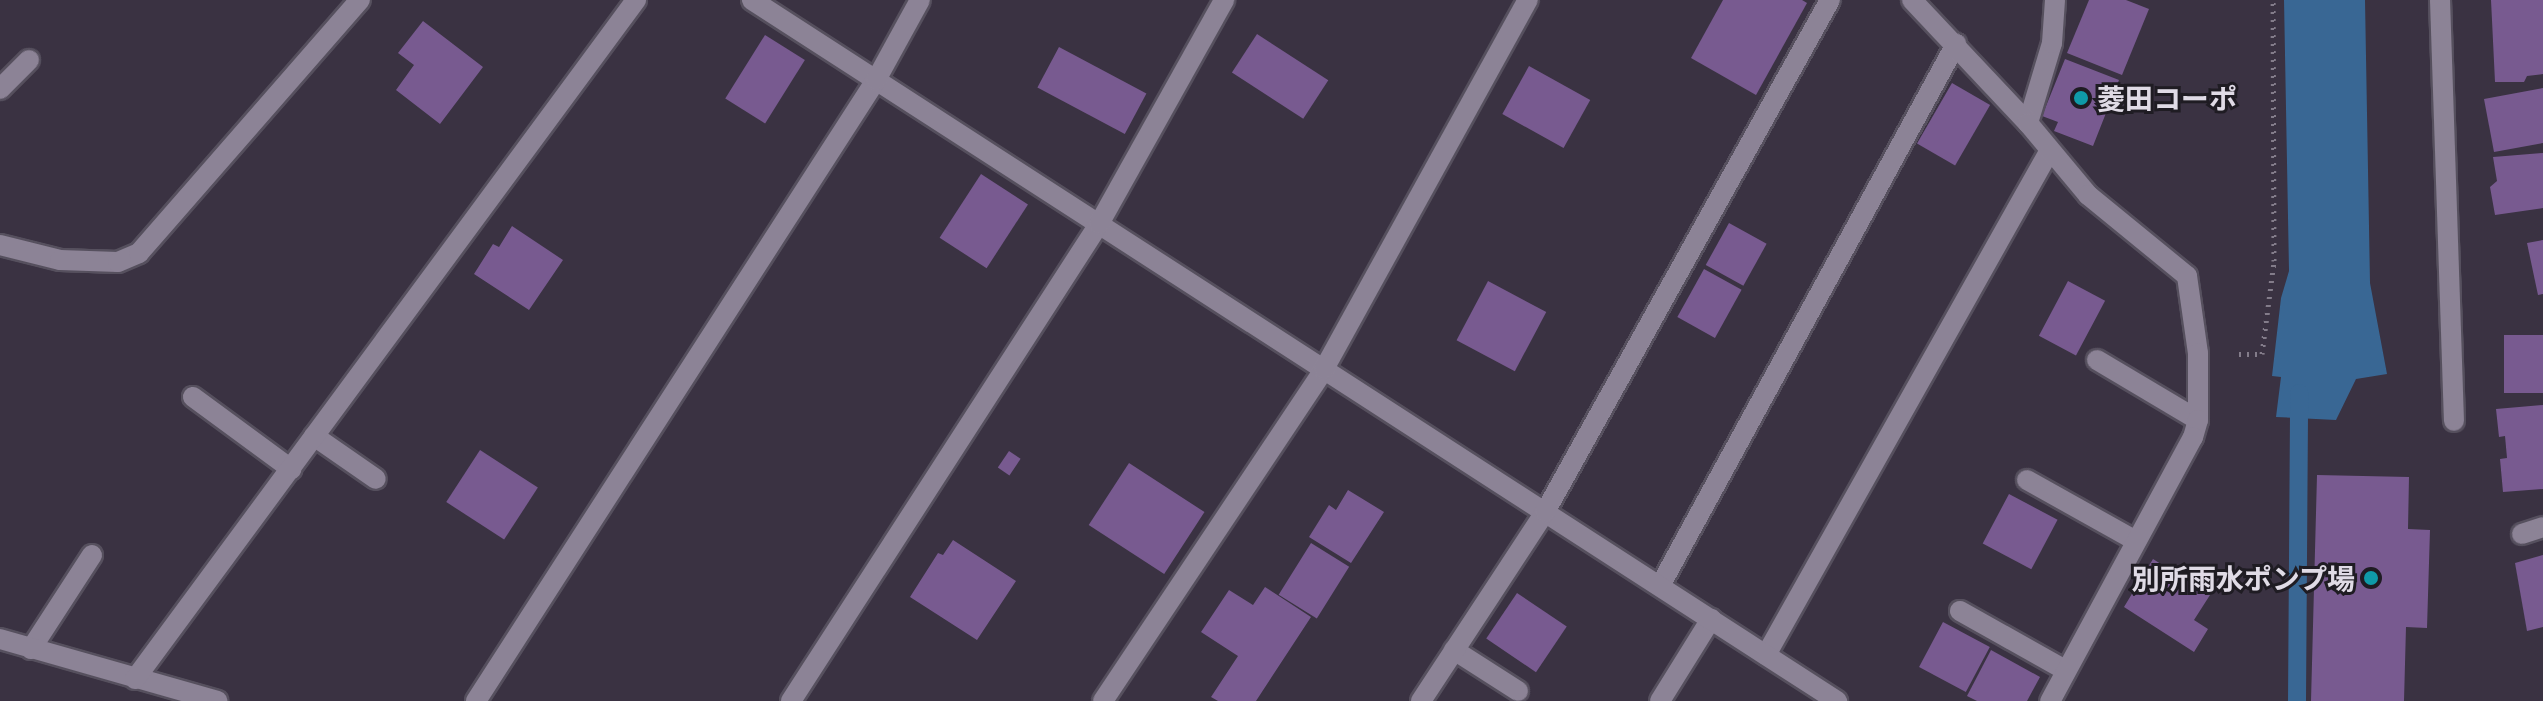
<!DOCTYPE html>
<html>
<head>
<meta charset="utf-8">
<style>
	body { margin:0 }
	#map { position:relative; width:2543px; height:701px; overflow:hidden; background:#3a3242; font-family:Lato,"Noto Sans JP",sans-serif }
	div>[style] { position:absolute }
	[style*='--x'] { left:calc(var(--x)*1px); top:calc(var(--y)*1px); width:calc(var(--w)*1px); rotate:calc(var(--a)*1deg) }
	.water>* { inset:0; background:#396794 }
	.stream>* { height:18px; margin:-9px; padding:0 9px; transform-origin:9px; border-radius:9px; background:#396794 }
	.building>* { inset:0; background:#785a90; transform-origin:0 0 }
	.path>* { height:5px; margin-top:-2.5px; transform-origin:0; background:repeating-linear-gradient(90deg,#837c8a 0 2px,transparent 0 8px) }
	.roads { filter:drop-shadow(2px 0 #56505e) drop-shadow(-2px 0 #56505e) drop-shadow(0 2px #56505e) drop-shadow(0 -2px #56505e) }
	.lane>* { height:20px; margin:-10px; padding:0 10px; transform-origin:10px; border-radius:10px; background:#8c8396 }
	.street>* { height:20px; margin:-10px; padding:0 10px; transform-origin:10px; border-radius:10px; background:#8c8396 }
	.dots>* { width:22px; height:22px; translate:-50% -50%; box-sizing:border-box; border:4px solid #1f1c23; border-radius:50% }
	span { translate:-50% -50%; white-space:nowrap; text-align:center; line-height:1.15; -webkit-text-stroke:6px #1f1c23; paint-order:stroke }
	.poi-label { font-size:28px; color:#e0dbe6; font-weight:700 }
	.left { translate:0 -50%; text-align:left }
	.right { translate:-100% -50%; text-align:right }
</style>
</head>
<body>
<div id="map">
	<div class="water">
		<i style="clip-path:polygon(2284px 0,2365px 0,2370px 283px,2387px 374px,2356px 379px,2336px 420px,2276px 417px,2281px 377px,2272px 376px,2281px 298px,2289px 271px)"></i>
	</div>
	<div class="stream">
		<i style="--x:2297;--y:701;--w:308;--a:-89.6"></i>
	</div>
	<div class="building">
		<i style="clip-path:polygon(1723px 0,1802px 0,1807px 3px,1756px 95px,1691px 58px)"></i>
		<i style="clip-path:polygon(2089px 0,2126px 0,2149px 9px,2122px 75px,2067px 53px)"></i>
		<i style="clip-path:polygon(2491px 0,2543px 0,2543px 74px,2527px 76px,2524px 82px,2495px 82px)"></i>
		<i style="clip-path:polygon(423px 21px,483px 67px,440px 124px,396px 90px,414px 65px,398px 53px)"></i>
		<i style="left:1257px;top:34px;width:85px;height:46px;rotate:33deg"></i>
		<i style="left:765px;top:35px;width:47px;height:75px;rotate:32deg"></i>
		<i style="left:1059px;top:47px;width:99px;height:46px;rotate:28deg"></i>
		<i style="clip-path:polygon(2065px 59px,2119px 80px,2093px 146px,2054px 131px,2058px 122px,2042px 116px)"></i>
		<i style="left:1529px;top:66px;width:70px;height:55px;rotate:29deg"></i>
		<i style="left:1952px;top:83px;width:44px;height:70px;rotate:30deg"></i>
		<i style="clip-path:polygon(2543px 88px,2543px 143px,2494px 152px,2484px 99px)"></i>
		<i style="clip-path:polygon(2543px 153px,2543px 208px,2495px 215px,2490px 187px,2497px 181px,2493px 157px)"></i>
		<i style="left:981px;top:174px;width:56px;height:76px;rotate:33deg"></i>
		<i style="left:1729px;top:223px;width:43px;height:48px;rotate:29deg"></i>
		<i style="clip-path:polygon(512px 226px,563px 260px,529px 310px,474px 274px,493px 244px,499px 247px)"></i>
		<i style="clip-path:polygon(2543px 240px,2543px 294px,2538px 295px,2527px 243px)"></i>
		<i style="left:1704px;top:269px;width:43px;height:55px;rotate:29deg"></i>
		<i style="left:1488px;top:281px;width:66px;height:67px;rotate:28deg"></i>
		<i style="left:2068px;top:281px;width:42px;height:62px;rotate:28deg"></i>
		<i style="left:2543px;top:335px;width:58px;height:39px;rotate:90deg"></i>
		<i style="clip-path:polygon(2543px 405px,2543px 489px,2503px 492px,2500px 459px,2507px 458px,2505px 436px,2499px 437px,2496px 409px)"></i>
		<i style="left:480px;top:450px;width:69px;height:62px;rotate:33deg"></i>
		<i style="left:1009px;top:451px;width:14px;height:20px;rotate:34deg"></i>
		<i style="left:1129px;top:463px;width:90px;height:74px;rotate:33deg"></i>
		<i style="clip-path:polygon(2317px 475px,2409px 477px,2408px 529px,2430px 530px,2427px 628px,2406px 627px,2404px 701px,2311px 701px)"></i>
		<i style="clip-path:polygon(1348px 490px,1384px 512px,1351px 563px,1309px 537px,1329px 505px,1336px 510px)"></i>
		<i style="left:2009px;top:494px;width:55px;height:56px;rotate:28deg"></i>
		<i style="clip-path:polygon(953px 540px,1016px 581px,977px 640px,910px 597px,938px 553px,943px 555px)"></i>
		<i style="left:1311px;top:543px;width:45px;height:61px;rotate:32deg"></i>
		<i style="clip-path:polygon(2543px 555px,2543px 627px,2527px 631px,2515px 563px)"></i>
		<i style="clip-path:polygon(2153px 559px,2210px 595px,2194px 620px,2208px 629px,2194px 652px,2124px 607px)"></i>
		<i style="clip-path:polygon(1265px 587px,1311px 617px,1256px 701px,1218px 701px,1211px 697px,1238px 656px,1201px 632px,1229px 590px,1253px 605px)"></i>
		<i style="left:1517px;top:593px;width:60px;height:55px;rotate:34deg"></i>
		<i style="left:1943px;top:622px;width:53px;height:51px;rotate:28deg"></i>
		<i style="clip-path:polygon(1991px 650px,2040px 677px,2027px 701px,1977px 701px,1967px 696px)"></i>
	</div>
	<div class="path">
		<i style="--x:2239;--y:354;--w:23;--a:0"></i>
		<i style="--x:2262;--y:354;--w:94;--a:-82.6"></i>
		<i style="--x:2274;--y:261;--w:261;--a:-90.2"></i>
	</div>
	<div class="roads">
		<div class="lane">
			<i style="--x:2440;--y:0;--w:421;--a:88.1"></i>
			<i style="--x:0;--y:89;--w:41;--a:-45"></i>
			<i style="--x:2028;--y:123;--w:84;--a:-73.3"></i>
			<i style="--x:2052;--y:43;--w:43;--a:-86"></i>
			<i style="--x:2097;--y:360;--w:117;--a:30.7"></i>
			<i style="--x:193;--y:397;--w:122;--a:36.3"></i>
			<i style="--x:314;--y:436;--w:75;--a:34.7"></i>
			<i style="--x:2027;--y:480;--w:125;--a:29.2"></i>
			<i style="--x:2522;--y:534;--w:22;--a:-18"></i>
			<i style="--x:1660;--y:586;--w:618;--a:-61.36"></i>
			<i style="--x:1960;--y:611;--w:120;--a:29.3"></i>
			<i style="--x:31;--y:649;--w:112;--a:-57"></i>
			<i style="--x:1454;--y:650;--w:76;--a:32.6"></i>
			<i style="--x:1766;--y:655;--w:579;--a:-60.65"></i>
			<i style="--x:1660;--y:701;--w:97;--a:-58.1"></i>
		</div>
		<div class="street">
			<i style="--x:752;--y:0;--w:1292;--a:32.87"></i>
			<i style="--x:1912;--y:0;--w:169;--a:46.7"></i>
			<i style="--x:2028;--y:123;--w:94;--a:50.2"></i>
			<i style="--x:2088;--y:195;--w:128;--a:39.3"></i>
			<i style="--x:2187;--y:276;--w:78;--a:81.9"></i>
			<i style="--x:2198;--y:353;--w:67;--a:90"></i>
			<i style="--x:2198;--y:420;--w:18;--a:106"></i>
			<i style="--x:2193;--y:437;--w:300;--a:118.4"></i>
			<i style="--x:0;--y:245;--w:62;--a:14"></i>
			<i style="--x:60;--y:260;--w:58;--a:2"></i>
			<i style="--x:118;--y:262;--w:23;--a:-23"></i>
			<i style="--x:139;--y:253;--w:336;--a:-48.9"></i>
			<i style="--x:0;--y:639;--w:226;--a:15.9"></i>
			<i style="--x:135;--y:679;--w:844;--a:-53.58"></i>
			<i style="--x:476;--y:701;--w:739;--a:-57.21"></i>
			<i style="--x:876;--y:80;--w:91;--a:-61.2"></i>
			<i style="--x:791;--y:701;--w:568;--a:-57.15"></i>
			<i style="--x:1099;--y:224;--w:257;--a:-60.8"></i>
			<i style="--x:1103;--y:701;--w:399;--a:-56.3"></i>
			<i style="--x:1324;--y:369;--w:422;--a:-61.1"></i>
			<i style="--x:1421;--y:701;--w:226;--a:-56.7"></i>
			<i style="--x:1545;--y:512;--w:586;--a:-60.9"></i>
		</div>
	</div>
	<div class="dots">
		<i style="left:2081px;top:98px;background:#0f9aa8"></i>
		<i style="left:2371px;top:578px;background:#0f9aa8"></i>
	</div>
	<div class="poi-label">
		<span class="left" style="left:2097px;top:98px">菱田コーポ</span>
		<span class="right" style="left:2355px;top:578px">別所雨水ポンプ場</span>
	</div>
</div>
</body>
</html>
